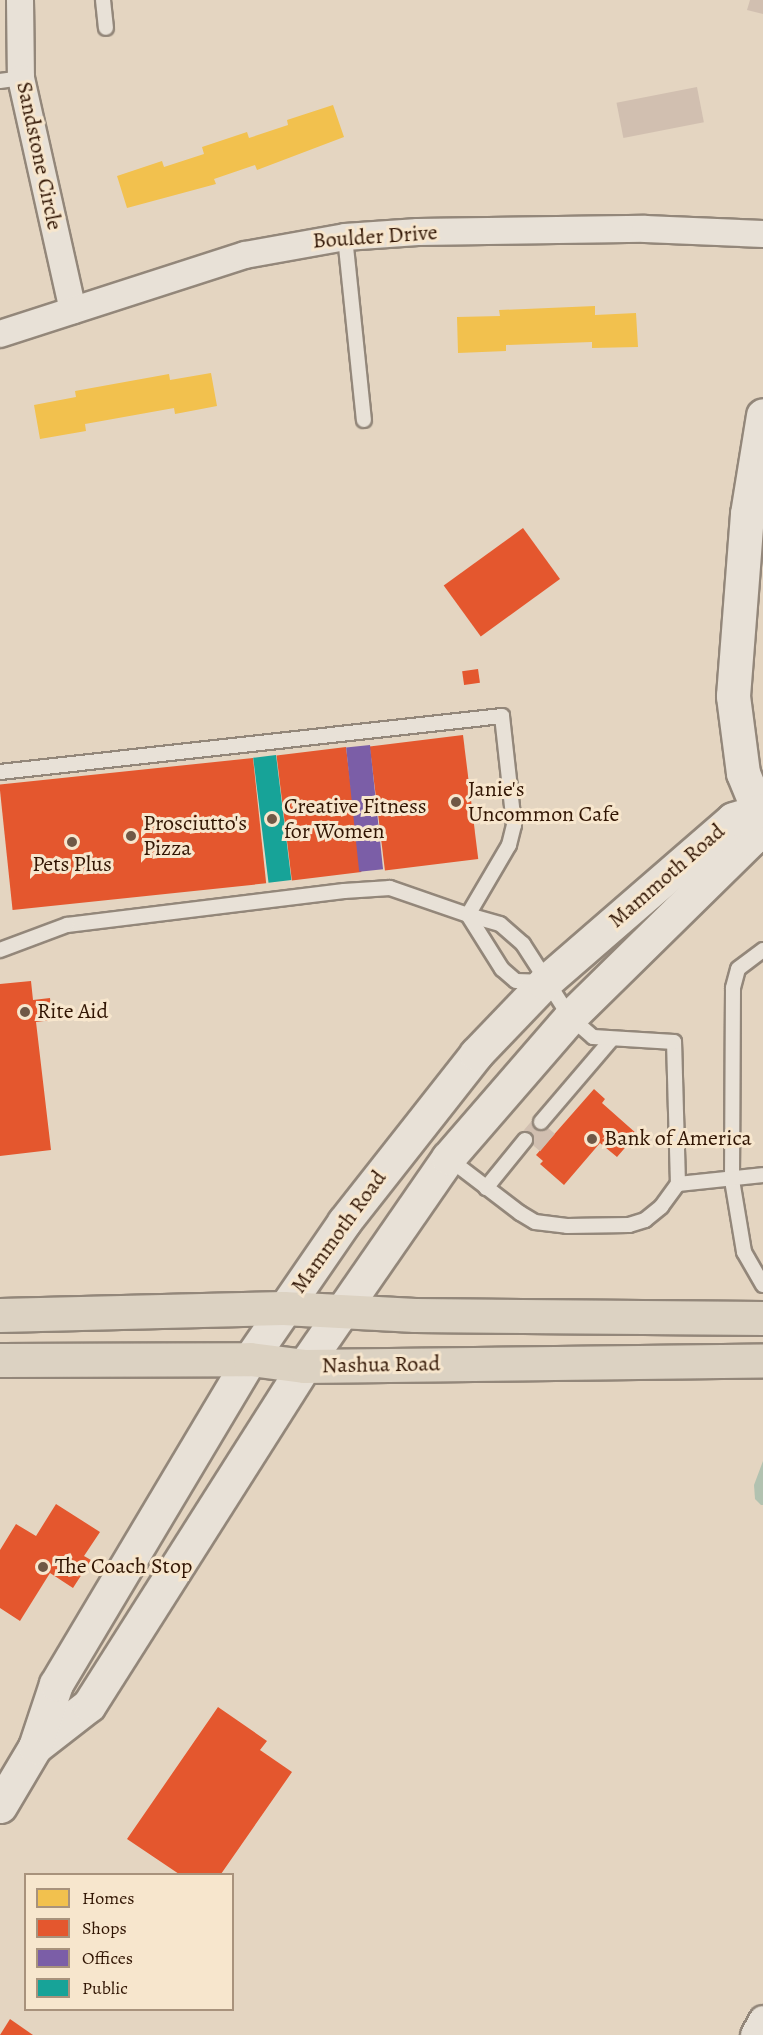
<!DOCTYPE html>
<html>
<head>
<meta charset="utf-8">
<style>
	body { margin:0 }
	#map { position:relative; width:763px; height:2035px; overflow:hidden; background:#e4d5c1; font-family:Alegreya,serif }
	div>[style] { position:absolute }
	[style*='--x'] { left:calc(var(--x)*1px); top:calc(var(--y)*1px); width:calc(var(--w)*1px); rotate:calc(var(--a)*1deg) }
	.water>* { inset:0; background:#b2c2b0 }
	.homes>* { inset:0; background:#f2c14e }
	.shops>* { inset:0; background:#e4572e; transform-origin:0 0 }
	.offices>* { inset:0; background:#7b5ea7; transform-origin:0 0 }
	.public>* { inset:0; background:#17a398; transform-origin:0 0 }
	.building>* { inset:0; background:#d1bfb0; transform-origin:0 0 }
	.roads { filter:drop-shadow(2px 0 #93877a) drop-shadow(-2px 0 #93877a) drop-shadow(0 2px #93877a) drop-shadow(0 -2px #93877a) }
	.service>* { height:14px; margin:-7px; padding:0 7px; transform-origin:7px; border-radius:7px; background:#e8e1d7 }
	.minor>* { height:26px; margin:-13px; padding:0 13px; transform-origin:13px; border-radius:13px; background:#e8e1d7 }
	.tertiary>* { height:33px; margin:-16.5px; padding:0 16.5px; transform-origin:16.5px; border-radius:16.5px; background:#e8e1d7 }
	.secondary>* { height:33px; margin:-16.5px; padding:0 16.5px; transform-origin:16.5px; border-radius:16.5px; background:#e8e1d7 }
	.primary>* { height:33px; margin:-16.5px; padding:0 16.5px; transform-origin:16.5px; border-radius:16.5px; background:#dcd2c2 }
	.dots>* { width:16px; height:16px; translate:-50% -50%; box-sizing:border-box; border:3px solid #f7e6cd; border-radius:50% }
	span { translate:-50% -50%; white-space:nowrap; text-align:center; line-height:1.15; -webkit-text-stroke:6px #f7e6cd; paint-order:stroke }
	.street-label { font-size:22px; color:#311503 }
	.poi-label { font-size:22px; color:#311503 }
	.left { translate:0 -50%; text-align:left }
	.legend { position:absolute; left:24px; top:1873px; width:210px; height:138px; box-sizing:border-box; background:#f7e6cd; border:2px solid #a8927c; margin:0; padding:8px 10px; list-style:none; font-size:18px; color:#311503 }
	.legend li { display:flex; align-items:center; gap:12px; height:30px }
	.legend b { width:30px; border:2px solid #a8927c }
</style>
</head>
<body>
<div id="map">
	<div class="water">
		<i style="clip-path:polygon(763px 1461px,763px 1505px,761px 1505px,755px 1499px,754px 1485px)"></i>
	</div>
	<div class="homes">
		<i style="clip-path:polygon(333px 105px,344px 137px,257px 170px,255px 165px,214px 179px,216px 184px,127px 208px,117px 176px,162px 161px,164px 167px,204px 154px,202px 147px,247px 132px,249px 138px,288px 125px,287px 120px)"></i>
		<i style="clip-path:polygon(595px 306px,595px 315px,636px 313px,638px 347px,592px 348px,592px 342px,506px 345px,506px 351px,458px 353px,457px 317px,500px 316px,499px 310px)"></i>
		<i style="clip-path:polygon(211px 373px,217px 406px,175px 414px,174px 408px,85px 424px,86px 431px,40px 439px,34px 405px,76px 397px,75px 391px,169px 374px,170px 380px)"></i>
	</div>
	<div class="shops">
		<i style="left:523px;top:528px;width:63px;height:98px;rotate:54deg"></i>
		<i style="left:478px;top:669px;width:14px;height:16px;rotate:82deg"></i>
		<i style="left:463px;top:735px;width:125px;height:94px;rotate:83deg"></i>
		<i style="left:346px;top:747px;width:126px;height:70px;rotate:83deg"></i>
		<i style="left:253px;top:758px;width:126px;height:255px;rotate:84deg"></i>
		<i style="clip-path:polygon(31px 981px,33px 1000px,50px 998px,52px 1020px,36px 1022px,51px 1150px,0 1156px,0 984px)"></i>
		<i style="clip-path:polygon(594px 1089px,605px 1099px,602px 1103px,637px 1134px,617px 1157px,600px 1143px,564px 1185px,540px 1164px,543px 1161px,536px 1155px)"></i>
		<i style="clip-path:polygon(56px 1504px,100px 1532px,84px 1556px,91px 1560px,73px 1588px,50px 1573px,20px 1621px,0 1608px,0 1550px,16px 1524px,36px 1536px)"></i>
		<i style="clip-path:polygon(218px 1707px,267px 1741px,260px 1750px,292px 1772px,221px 1874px,179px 1874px,127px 1839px)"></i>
		<i style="clip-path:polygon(10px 2019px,33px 2035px,0 2035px)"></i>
	</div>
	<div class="offices">
		<i style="left:370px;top:745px;width:125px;height:24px;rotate:84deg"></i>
	</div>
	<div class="public">
		<i style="left:276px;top:755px;width:126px;height:23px;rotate:83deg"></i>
	</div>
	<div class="building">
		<i style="clip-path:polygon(750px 0,763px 0,763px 14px,747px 10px)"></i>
		<i style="left:697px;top:87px;width:36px;height:82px;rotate:79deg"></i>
		<i style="left:535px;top:1117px;width:26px;height:23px;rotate:40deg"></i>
	</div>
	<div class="roads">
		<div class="service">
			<i style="--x:103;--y:0;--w:28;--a:84"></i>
			<i style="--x:0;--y:81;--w:21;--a:-8"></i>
			<i style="--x:345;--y:237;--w:184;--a:84.1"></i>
			<i style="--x:0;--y:772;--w:505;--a:-6.37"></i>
			<i style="--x:502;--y:716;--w:110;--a:83.7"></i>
			<i style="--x:514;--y:825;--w:21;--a:104"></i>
			<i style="--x:509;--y:845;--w:81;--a:120.4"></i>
			<i style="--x:468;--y:915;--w:83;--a:-160.9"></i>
			<i style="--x:390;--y:888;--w:46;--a:176.3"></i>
			<i style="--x:344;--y:891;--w:279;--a:173"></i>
			<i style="--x:67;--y:925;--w:72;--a:159.5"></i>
			<i style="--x:468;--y:915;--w:64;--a:57.8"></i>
			<i style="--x:502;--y:969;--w:18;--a:41"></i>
			<i style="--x:516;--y:981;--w:23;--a:2"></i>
			<i style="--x:763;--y:950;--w:31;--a:143"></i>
			<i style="--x:738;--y:969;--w:20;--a:105"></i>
			<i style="--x:733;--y:988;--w:192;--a:90.3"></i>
			<i style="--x:732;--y:1180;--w:73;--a:80.5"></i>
			<i style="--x:744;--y:1252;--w:38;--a:60"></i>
			<i style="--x:541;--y:1122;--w:108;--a:-49.5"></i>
			<i style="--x:448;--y:1158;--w:91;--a:37.4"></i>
			<i style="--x:520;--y:1213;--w:17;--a:31"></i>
			<i style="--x:535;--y:1222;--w:32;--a:7"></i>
			<i style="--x:567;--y:1226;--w:62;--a:-0.9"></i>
			<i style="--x:629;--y:1225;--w:17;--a:-17"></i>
			<i style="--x:645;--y:1220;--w:21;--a:-39"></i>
			<i style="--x:661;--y:1207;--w:29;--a:-54"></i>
			<i style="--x:678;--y:1184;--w:142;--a:-91.6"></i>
			<i style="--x:674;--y:1042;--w:81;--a:-176.5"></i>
			<i style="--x:593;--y:1037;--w:30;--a:-139"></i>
			<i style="--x:570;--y:1017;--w:87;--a:-122.8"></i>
			<i style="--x:523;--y:944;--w:30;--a:-139"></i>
			<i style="--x:500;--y:924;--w:33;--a:-164"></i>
			<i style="--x:678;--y:1184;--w:85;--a:-6"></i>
			<i style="--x:486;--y:1188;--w:62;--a:-50.9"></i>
		</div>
		<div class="minor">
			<i style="--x:20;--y:0;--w:78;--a:89.3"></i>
			<i style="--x:21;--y:78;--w:238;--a:77.4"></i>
			<i style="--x:0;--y:334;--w:257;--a:-17.9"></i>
			<i style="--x:245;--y:255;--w:102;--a:-10.2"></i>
			<i style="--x:345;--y:237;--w:73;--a:-3.9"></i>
			<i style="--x:418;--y:232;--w:227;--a:-0.8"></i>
			<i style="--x:645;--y:229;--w:118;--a:2.4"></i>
			<i style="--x:754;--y:2035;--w:18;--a:-61"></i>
		</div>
		<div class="tertiary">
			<i style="--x:759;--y:812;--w:42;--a:-112.3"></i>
			<i style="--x:743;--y:773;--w:78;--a:-97.4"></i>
			<i style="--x:733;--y:696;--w:183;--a:-85.6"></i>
			<i style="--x:747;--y:514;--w:100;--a:-80.8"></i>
		</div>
		<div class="secondary">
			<i style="--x:35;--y:1747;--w:68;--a:-37.9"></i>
			<i style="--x:89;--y:1705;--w:401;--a:-57.6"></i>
			<i style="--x:304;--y:1366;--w:253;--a:-55.3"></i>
			<i style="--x:448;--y:1158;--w:186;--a:-49.1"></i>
			<i style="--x:570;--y:1017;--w:254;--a:-44.5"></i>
			<i style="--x:751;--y:839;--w:28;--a:-73"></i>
			<i style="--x:0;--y:1806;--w:69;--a:-59.3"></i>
			<i style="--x:35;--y:1747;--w:66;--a:-71.6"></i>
			<i style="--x:56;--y:1684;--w:378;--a:-59.2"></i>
			<i style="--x:250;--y:1359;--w:166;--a:-55.5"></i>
			<i style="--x:344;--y:1222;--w:214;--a:-51.8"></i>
			<i style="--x:476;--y:1054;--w:98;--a:-46.2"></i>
			<i style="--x:544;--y:983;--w:250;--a:-40.9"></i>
			<i style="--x:733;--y:819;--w:31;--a:-17"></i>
		</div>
		<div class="primary">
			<i style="--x:0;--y:1315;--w:283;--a:-1.4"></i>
			<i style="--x:283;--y:1308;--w:132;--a:3"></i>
			<i style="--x:415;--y:1315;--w:348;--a:0.5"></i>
			<i style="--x:0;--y:1360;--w:250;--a:-0.2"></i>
			<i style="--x:250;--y:1359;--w:54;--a:7.4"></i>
			<i style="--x:304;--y:1366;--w:459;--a:-0.7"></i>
		</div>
	</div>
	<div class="dots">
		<i style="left:456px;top:802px;background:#705846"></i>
		<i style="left:272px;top:819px;background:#705846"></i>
		<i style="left:131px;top:836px;background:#705846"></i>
		<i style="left:72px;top:842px;background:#705846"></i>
		<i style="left:25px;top:1012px;background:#705846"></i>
		<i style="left:592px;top:1139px;background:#705846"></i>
		<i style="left:43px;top:1567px;background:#705846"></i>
	</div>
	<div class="street-label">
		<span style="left:39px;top:156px;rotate:78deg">Sandstone Circle</span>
		<span style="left:375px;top:237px;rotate:-4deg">Boulder Drive</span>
		<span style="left:667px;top:876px;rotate:-41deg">Mammoth Road</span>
		<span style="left:339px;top:1232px;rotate:-54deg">Mammoth Road</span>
		<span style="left:381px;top:1365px;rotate:-1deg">Nashua Road</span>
	</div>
	<div class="poi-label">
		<span class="left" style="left:468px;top:802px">Janie's<br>Uncommon Cafe</span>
		<span class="left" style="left:284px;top:819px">Creative Fitness<br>for Women</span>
		<span class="left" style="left:143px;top:836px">Prosciutto's<br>Pizza</span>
		<span style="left:72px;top:865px">Pets Plus</span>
		<span class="left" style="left:37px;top:1012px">Rite Aid</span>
		<span class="left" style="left:604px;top:1139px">Bank of America</span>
		<span class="left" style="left:55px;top:1567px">The Coach Stop</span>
	</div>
	<ul class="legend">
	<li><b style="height:16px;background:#f2c14e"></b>Homes</li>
	<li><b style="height:16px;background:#e4572e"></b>Shops</li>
	<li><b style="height:16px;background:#7b5ea7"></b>Offices</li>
	<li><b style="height:16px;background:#17a398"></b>Public</li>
	</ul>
</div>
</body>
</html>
